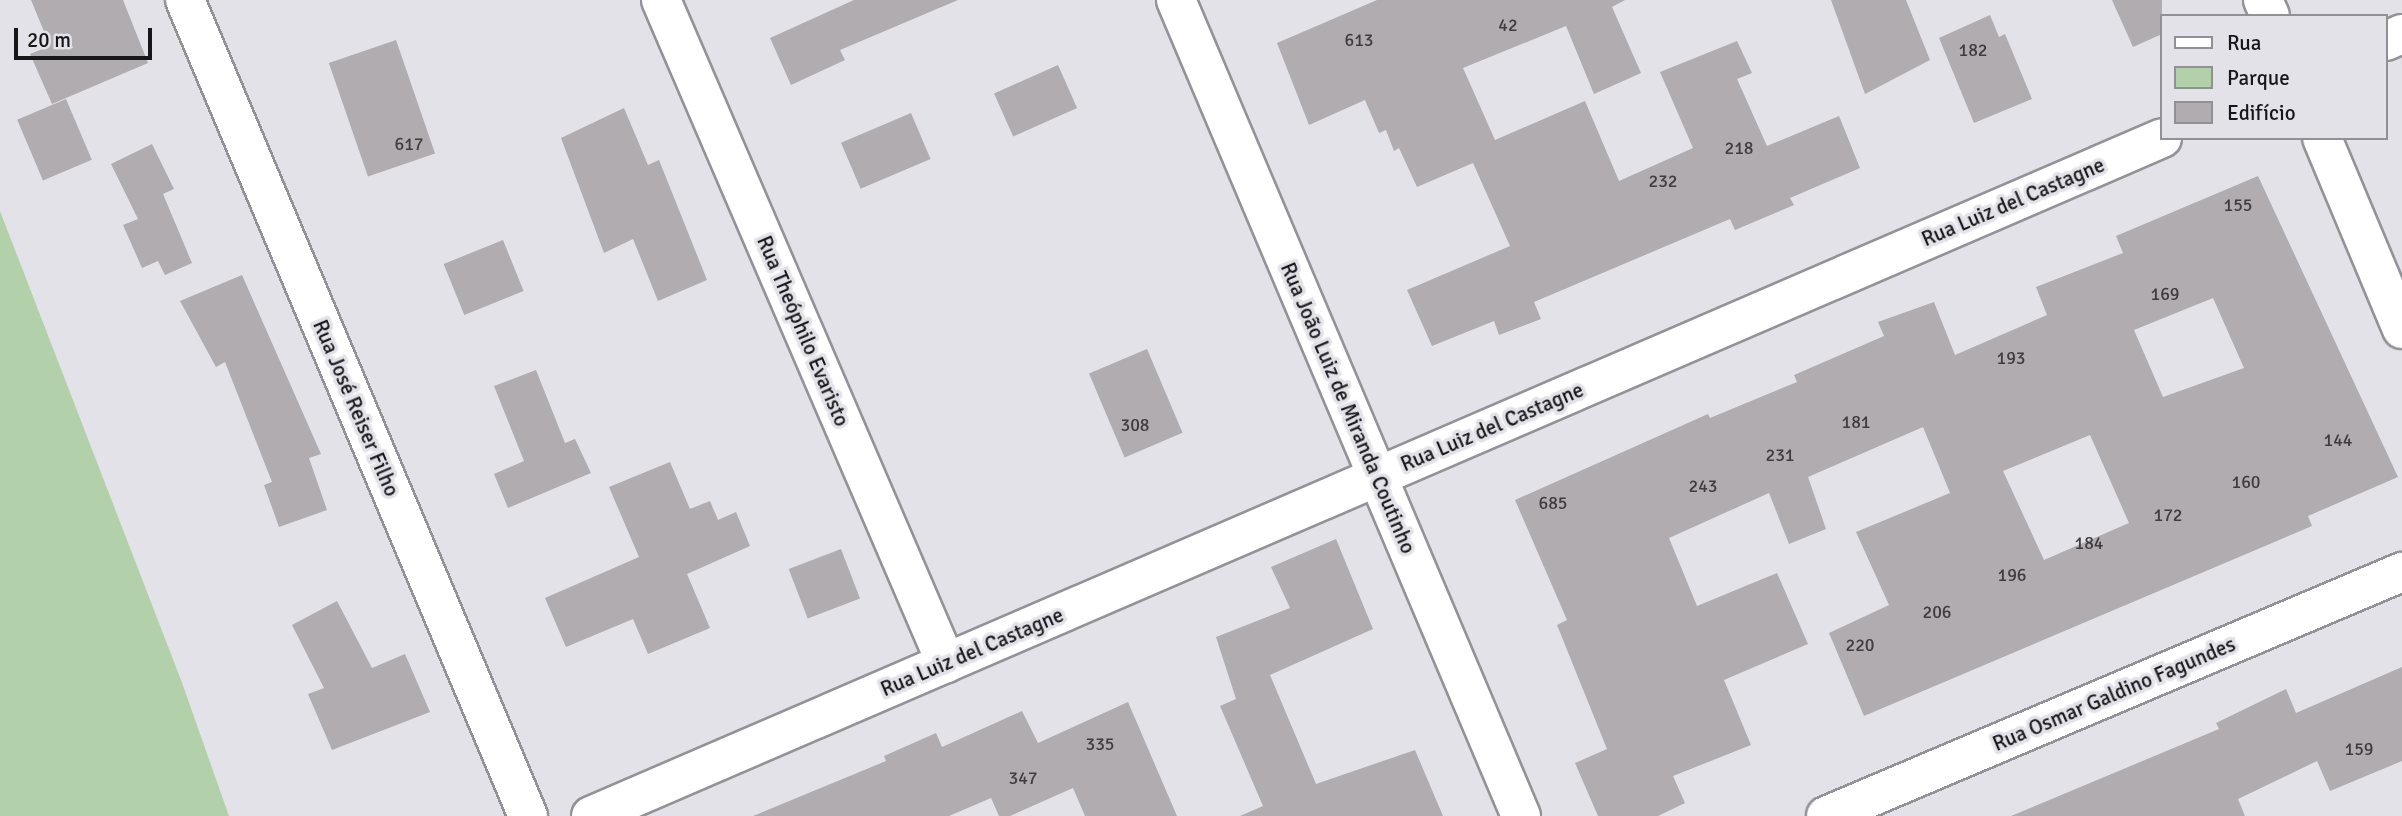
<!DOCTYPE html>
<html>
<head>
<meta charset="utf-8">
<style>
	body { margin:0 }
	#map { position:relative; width:2402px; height:816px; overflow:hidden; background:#e2e2e8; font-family:Signika,sans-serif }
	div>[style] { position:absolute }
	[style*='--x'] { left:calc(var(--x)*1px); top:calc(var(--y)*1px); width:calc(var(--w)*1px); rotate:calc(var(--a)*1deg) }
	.green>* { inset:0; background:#b2d1aa }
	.building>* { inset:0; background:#b1acb0; transform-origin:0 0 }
	.roads { filter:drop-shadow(2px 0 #929398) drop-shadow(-2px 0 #929398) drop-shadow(0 2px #929398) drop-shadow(0 -2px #929398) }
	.minor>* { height:38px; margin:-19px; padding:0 19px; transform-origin:19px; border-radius:19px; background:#fff }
	.tertiary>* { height:38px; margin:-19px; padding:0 19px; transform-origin:19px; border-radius:19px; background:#fff }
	span { translate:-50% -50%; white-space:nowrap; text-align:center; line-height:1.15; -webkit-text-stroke:7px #e2e2e8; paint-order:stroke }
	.number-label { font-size:18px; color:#3e3c3f }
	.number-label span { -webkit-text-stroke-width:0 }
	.street-label { font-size:21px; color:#171719 }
	.legend { position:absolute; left:2160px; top:14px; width:228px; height:126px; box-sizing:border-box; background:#e2e2e8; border:2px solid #919195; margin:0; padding:9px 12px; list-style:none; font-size:21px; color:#171719 }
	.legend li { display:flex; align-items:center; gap:14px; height:35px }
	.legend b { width:35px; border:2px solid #919195 }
	.scale { position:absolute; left:14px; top:28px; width:138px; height:32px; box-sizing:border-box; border:4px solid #171719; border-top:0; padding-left:9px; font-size:21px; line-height:24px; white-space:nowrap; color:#171719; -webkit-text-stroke:5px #e2e2e8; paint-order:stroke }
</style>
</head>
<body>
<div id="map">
	<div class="green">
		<i style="clip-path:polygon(0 211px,181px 680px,229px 816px,0 816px)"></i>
	</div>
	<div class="building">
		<i style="clip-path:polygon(31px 0,123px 0,148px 63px,52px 104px,30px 54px,50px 46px)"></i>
		<i style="clip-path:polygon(854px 0,958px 0,840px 50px,845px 60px,791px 85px,770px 38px)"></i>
		<i style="clip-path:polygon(1377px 0,1625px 0,1612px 7px,1641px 73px,1594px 94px,1566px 26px,1463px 68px,1495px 140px,1585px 101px,1619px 181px,1693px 148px,1660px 72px,1737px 41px,1752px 73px,1737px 79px,1767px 146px,1839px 116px,1860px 168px,1790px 198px,1794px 205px,1735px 230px,1730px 219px,1534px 302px,1541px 319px,1499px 335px,1494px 321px,1432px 346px,1407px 290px,1510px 246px,1473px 163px,1417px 187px,1399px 148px,1394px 151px,1386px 130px,1379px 133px,1365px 100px,1309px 125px,1277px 43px)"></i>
		<i style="clip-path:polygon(1831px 0,1906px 0,1930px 60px,1865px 94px)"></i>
		<i style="clip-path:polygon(2112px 0,2162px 0,2162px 34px,2133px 47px)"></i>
		<i style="clip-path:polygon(1990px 15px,1999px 37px,2005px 34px,2032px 99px,1974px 123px,1939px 38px)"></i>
		<i style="left:396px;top:40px;width:120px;height:71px;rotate:71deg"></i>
		<i style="left:1058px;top:65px;width:47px;height:70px;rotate:66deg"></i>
		<i style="left:66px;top:99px;width:66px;height:53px;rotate:67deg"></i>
		<i style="clip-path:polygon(624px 108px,648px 165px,659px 160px,707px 280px,658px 301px,633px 239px,604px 253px,561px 138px)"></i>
		<i style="left:911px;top:113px;width:50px;height:76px;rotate:67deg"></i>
		<i style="clip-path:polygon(152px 144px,174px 189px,163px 194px,192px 263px,165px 275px,158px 261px,142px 268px,123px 225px,138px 219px,111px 164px)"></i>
		<i style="clip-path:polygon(evenodd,2258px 176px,2398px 477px,2308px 516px,2312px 526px,1864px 716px,1829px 633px,1889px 605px,1856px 532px,1950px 493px,1923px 427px,1808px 477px,1826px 529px,1789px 544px,1769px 493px,1669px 538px,1697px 606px,1777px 573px,1808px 644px,1724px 680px,1751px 745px,1673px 776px,1685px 803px,1658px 816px,1598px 816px,1575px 763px,1607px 749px,1557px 625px,1567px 620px,1515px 500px,1708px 414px,1710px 418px,1797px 382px,1794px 375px,1884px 336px,1878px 322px,1934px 302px,1955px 355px,2047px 315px,2036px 287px,2123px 253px,2116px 236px,2258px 176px,2213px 298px,2244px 368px,2163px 397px,2134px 330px,2213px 298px,2258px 176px,2090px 435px,2129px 523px,2044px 560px,2003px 471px,2090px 435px)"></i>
		<i style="left:503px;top:240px;width:55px;height:64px;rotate:68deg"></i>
		<i style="clip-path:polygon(242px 275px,321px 454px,309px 458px,327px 510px,279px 527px,264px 485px,272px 482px,225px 362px,216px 367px,180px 301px)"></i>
		<i style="left:1147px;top:349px;width:91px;height:63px;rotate:67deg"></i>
		<i style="clip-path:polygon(536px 370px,565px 443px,575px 439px,591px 473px,508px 508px,494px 474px,524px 461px,494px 386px)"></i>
		<i style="clip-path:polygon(670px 462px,690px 509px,710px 501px,718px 520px,736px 512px,750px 546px,687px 574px,710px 628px,648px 654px,633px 619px,566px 647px,545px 598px,639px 557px,609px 487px)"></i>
		<i style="clip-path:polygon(1336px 539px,1373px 629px,1270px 675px,1316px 784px,1415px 750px,1443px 816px,1240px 816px,1263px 806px,1220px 706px,1236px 699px,1216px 637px,1290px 608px,1271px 567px)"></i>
		<i style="left:841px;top:549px;width:53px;height:56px;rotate:69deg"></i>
		<i style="clip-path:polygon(337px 601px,372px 668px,405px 654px,430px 712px,332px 750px,308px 694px,324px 688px,292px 625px)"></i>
		<i style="clip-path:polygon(2402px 667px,2402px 761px,2330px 791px,2317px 761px,2238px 799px,2245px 816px,2011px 816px,2219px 729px,2216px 723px,2286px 689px,2296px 713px)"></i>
		<i style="clip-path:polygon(1128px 702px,1177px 816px,1085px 816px,1073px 788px,1010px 816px,999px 816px,991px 798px,949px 816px,753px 816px,886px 761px,884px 756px,936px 733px,942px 747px,1022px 711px,1038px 743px)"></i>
	</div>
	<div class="roads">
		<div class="minor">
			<i style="--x:185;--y:0;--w:885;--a:67.2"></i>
			<i style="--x:661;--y:0;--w:722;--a:66.74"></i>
			<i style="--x:2263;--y:0;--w:17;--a:66"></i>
			<i style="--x:2386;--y:41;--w:17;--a:-24"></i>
			<i style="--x:2322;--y:138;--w:207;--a:67.3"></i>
			<i style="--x:591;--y:816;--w:1711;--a:-23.34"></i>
			<i style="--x:1826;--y:816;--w:626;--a:-22.96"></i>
		</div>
		<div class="tertiary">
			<i style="--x:1176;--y:0;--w:886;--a:67.08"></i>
		</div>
	</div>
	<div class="number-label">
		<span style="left:1508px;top:25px">42</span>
		<span style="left:1359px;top:40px">613</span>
		<span style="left:1973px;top:50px">182</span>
		<span style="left:409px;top:144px">617</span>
		<span style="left:1739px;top:148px">218</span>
		<span style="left:1663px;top:181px">232</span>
		<span style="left:2238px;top:205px">155</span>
		<span style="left:2165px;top:294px">169</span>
		<span style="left:2011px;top:358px">193</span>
		<span style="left:1856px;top:422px">181</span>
		<span style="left:1135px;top:425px">308</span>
		<span style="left:2338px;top:440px">144</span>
		<span style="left:1780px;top:455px">231</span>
		<span style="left:2246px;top:482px">160</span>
		<span style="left:1703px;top:486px">243</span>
		<span style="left:1553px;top:503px">685</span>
		<span style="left:2168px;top:515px">172</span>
		<span style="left:2089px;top:543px">184</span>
		<span style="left:2012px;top:575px">196</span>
		<span style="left:1937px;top:612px">206</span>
		<span style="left:1860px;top:645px">220</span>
		<span style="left:1100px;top:744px">335</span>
		<span style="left:2359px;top:749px">159</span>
		<span style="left:1023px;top:778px">347</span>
	</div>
	<div class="street-label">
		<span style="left:2013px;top:202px;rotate:-23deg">Rua Luiz del Castagne</span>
		<span style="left:803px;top:331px;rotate:67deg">Rua Theóphilo Evaristo</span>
		<span style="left:356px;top:408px;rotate:67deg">Rua José Reiser Filho</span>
		<span style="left:1348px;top:408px;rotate:67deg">Rua João Luiz de Miranda Coutinho</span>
		<span style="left:1492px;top:427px;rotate:-23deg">Rua Luiz del Castagne</span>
		<span style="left:972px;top:652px;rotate:-23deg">Rua Luiz del Castagne</span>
		<span style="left:2114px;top:694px;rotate:-23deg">Rua Osmar Galdino Fagundes</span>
	</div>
	<ul class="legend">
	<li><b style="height:9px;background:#fff"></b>Rua</li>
	<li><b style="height:19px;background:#b2d1aa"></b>Parque</li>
	<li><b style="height:19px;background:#b1acb0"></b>Edifício</li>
	</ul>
	<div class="scale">20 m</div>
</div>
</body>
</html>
